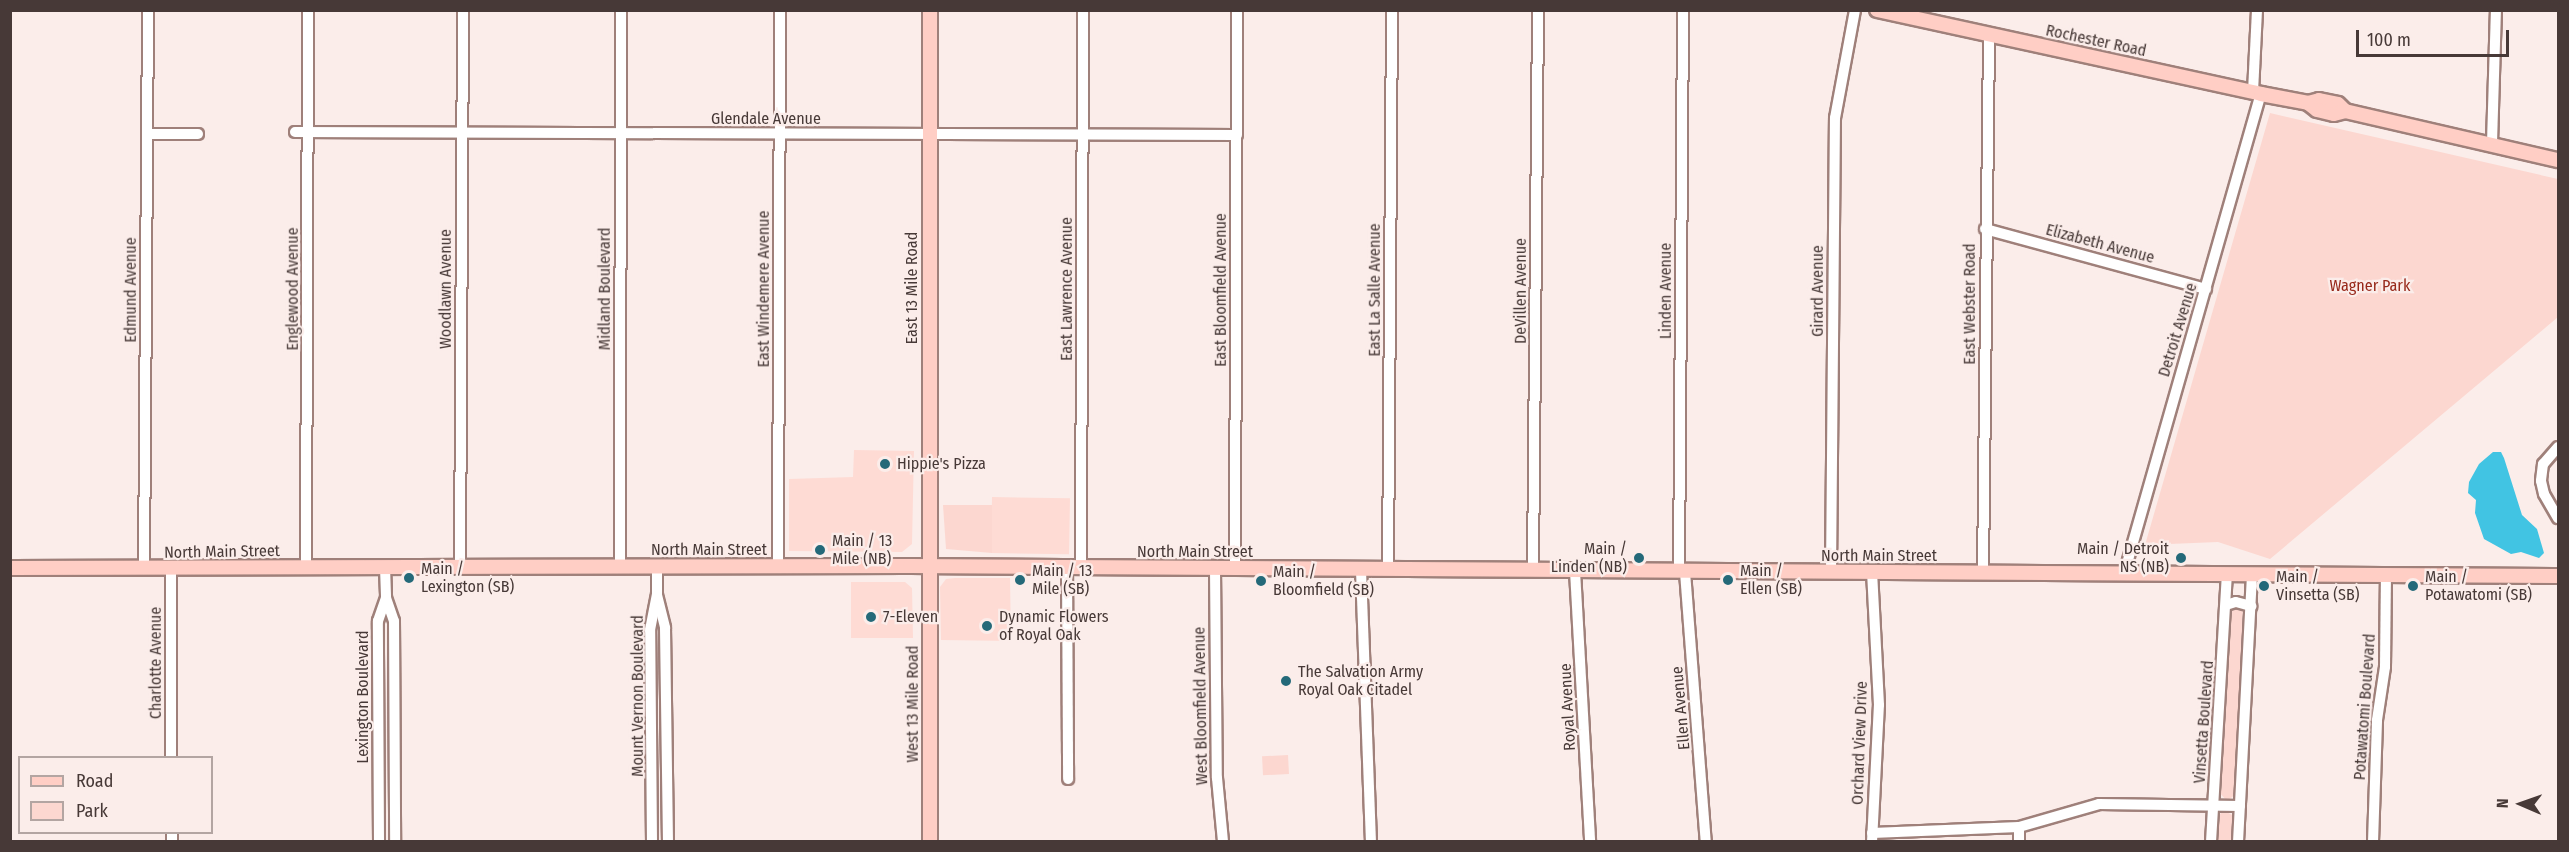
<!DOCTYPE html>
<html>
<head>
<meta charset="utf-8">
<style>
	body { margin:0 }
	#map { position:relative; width:2569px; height:852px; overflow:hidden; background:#fbedea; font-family:"Fira Sans Condensed",sans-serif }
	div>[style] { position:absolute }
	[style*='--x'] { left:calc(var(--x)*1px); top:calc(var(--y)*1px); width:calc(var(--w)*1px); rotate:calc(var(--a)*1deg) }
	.built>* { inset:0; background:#fedbd4; transform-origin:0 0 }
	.green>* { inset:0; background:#fcd7d0; transform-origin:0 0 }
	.water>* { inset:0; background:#41c4e3 }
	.roads { filter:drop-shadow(2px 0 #9f807a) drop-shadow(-2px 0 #9f807a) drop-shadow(0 2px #9f807a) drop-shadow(0 -2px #9f807a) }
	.minor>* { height:10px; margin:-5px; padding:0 5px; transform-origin:5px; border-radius:5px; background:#fff }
	.major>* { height:14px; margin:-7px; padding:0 7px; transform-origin:7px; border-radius:7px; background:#ffcec5 }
	.dots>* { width:16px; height:16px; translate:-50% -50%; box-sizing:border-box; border:3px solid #fbedea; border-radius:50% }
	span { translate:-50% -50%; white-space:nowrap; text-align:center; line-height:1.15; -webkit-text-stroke:4.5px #fbedea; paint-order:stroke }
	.street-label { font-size:16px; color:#473937 }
	.park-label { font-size:16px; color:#97281a }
	.poi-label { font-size:16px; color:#473937 }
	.left { translate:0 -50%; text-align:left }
	.right { translate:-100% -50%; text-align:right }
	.frame { position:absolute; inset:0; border:12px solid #473937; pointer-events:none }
	.legend { position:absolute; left:18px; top:756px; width:195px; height:78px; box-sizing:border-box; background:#fbedea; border:2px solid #b3a5a2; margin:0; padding:8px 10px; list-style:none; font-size:18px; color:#473937 }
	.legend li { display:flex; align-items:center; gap:12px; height:30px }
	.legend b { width:30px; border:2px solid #b3a5a2 }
	.north { position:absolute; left:2491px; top:774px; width:60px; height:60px; -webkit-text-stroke:4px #fbedea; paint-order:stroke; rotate:272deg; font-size:16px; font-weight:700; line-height:24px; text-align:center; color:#473937 }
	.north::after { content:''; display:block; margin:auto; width:21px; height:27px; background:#473937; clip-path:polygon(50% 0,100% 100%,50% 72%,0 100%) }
	.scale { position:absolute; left:2356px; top:30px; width:153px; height:27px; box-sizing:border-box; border:3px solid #473937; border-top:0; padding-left:8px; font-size:18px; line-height:21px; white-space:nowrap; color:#473937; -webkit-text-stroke:4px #fbedea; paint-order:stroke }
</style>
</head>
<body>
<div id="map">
	<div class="built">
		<i style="clip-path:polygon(854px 450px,914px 451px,912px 544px,902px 552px,789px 551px,789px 479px,853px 477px)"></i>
		<i style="left:992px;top:497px;width:78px;height:56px;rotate:1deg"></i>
		<i style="clip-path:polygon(955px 578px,1010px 578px,1011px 641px,941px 640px,940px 587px,946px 579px)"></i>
		<i style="clip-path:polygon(851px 582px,905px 582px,912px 588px,913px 638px,851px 638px)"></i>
	</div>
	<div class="green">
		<i style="clip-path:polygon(2270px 113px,2558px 179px,2558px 317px,2270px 559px,2218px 542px,2145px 545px)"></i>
		<i style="clip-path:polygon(943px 505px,992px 505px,992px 553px,946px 549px)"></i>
		<i style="clip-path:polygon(2243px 607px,2236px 794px,2227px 801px,2219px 792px,2230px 611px)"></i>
		<i style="left:1288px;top:755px;width:19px;height:26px;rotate:87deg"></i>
		<i style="clip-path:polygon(2223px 810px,2234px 816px,2233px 841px,2216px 842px,2217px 819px)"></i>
	</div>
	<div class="water">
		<i style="clip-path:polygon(2493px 452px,2501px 452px,2504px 458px,2522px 515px,2537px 529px,2544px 553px,2539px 558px,2521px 552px,2511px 554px,2484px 539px,2475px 513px,2476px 500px,2468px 493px,2469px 482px,2479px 464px)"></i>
	</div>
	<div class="roads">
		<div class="minor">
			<i style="--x:2253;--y:92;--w:82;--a:-87.2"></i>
			<i style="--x:295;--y:132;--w:942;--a:0.18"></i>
			<i style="--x:147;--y:134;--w:51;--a:0"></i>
			<i style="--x:2492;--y:143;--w:133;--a:-88.3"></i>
			<i style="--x:1985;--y:229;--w:229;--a:15.2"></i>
			<i style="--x:2558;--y:447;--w:23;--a:131"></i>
			<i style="--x:2543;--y:464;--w:17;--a:97"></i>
			<i style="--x:2541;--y:481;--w:13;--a:77"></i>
			<i style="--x:2544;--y:494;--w:28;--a:60"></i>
			<i style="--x:385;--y:567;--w:31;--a:88"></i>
			<i style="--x:386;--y:598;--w:24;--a:71"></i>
			<i style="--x:394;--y:621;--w:221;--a:89.7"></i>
			<i style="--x:460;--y:567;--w:557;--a:-89.69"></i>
			<i style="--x:620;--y:567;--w:557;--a:-89.9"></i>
			<i style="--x:778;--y:567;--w:557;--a:-89.79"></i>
			<i style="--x:306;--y:568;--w:558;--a:-89.79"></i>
			<i style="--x:1067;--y:568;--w:211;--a:89.7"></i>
			<i style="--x:1081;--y:568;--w:558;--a:-89.79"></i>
			<i style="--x:144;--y:569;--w:559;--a:-89.59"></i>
			<i style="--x:171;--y:569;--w:189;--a:90"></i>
			<i style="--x:1215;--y:569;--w:209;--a:89.5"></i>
			<i style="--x:1217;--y:778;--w:64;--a:84.6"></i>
			<i style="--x:1235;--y:569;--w:559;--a:-89.8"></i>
			<i style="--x:1361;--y:570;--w:272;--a:87.9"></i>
			<i style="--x:1388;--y:570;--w:560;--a:-89.59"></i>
			<i style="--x:1533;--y:571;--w:561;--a:-89.49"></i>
			<i style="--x:1575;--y:571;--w:271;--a:86.8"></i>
			<i style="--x:1679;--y:572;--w:562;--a:-89.59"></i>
			<i style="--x:1685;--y:572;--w:271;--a:85.6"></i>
			<i style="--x:1831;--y:573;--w:455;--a:-89.5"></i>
			<i style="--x:1835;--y:118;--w:110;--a:-79.5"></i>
			<i style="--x:1983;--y:574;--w:539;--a:-89.36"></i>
			<i style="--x:2124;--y:574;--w:499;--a:-74.1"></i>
			<i style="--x:657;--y:595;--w:34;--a:76"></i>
			<i style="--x:665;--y:628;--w:214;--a:89.2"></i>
			<i style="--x:2226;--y:605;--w:10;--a:-17"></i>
			<i style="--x:2236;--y:602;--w:16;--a:15"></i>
			<i style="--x:2019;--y:827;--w:15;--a:90"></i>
			<i style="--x:172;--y:832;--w:10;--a:90"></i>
			<i style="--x:1872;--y:833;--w:147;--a:-2.3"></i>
			<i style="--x:2019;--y:827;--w:83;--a:-16"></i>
			<i style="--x:2099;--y:804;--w:141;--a:0.8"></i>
			<i style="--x:379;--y:842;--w:221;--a:-90.3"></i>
			<i style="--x:378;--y:621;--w:24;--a:-71"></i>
			<i style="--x:652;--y:842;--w:212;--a:-90.5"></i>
			<i style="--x:650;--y:630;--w:36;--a:-79"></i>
			<i style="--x:657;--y:595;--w:28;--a:-90"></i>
			<i style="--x:1872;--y:842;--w:137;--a:-87.1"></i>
			<i style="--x:1879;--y:705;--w:132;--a:-93"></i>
			<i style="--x:2211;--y:842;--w:268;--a:-86.6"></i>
			<i style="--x:2238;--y:842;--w:268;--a:-87"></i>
			<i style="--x:2373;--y:842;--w:122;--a:-88.1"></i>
			<i style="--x:2377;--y:720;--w:54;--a:-81.4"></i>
			<i style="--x:2385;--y:667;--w:93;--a:-89.4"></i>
		</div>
		<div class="major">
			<i style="--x:930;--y:10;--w:832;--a:90"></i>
			<i style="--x:1877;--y:10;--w:393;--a:12.3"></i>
			<i style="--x:2261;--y:94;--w:48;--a:10.8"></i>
			<i style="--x:2308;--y:103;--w:11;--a:-15"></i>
			<i style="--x:2319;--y:100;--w:19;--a:12"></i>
			<i style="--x:2338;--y:104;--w:10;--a:45"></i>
			<i style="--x:2345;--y:111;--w:219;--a:13"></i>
			<i style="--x:2308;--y:103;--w:11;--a:38"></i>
			<i style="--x:2317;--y:110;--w:17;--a:13"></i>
			<i style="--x:2334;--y:114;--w:11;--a:-15"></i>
			<i style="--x:10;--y:568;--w:900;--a:-0.13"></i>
			<i style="--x:910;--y:566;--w:1648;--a:0.35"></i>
		</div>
	</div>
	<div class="dots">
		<i style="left:885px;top:464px;background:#246979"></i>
		<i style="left:820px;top:550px;background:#246979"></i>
		<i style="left:1639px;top:558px;background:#246979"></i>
		<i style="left:2181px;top:558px;background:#246979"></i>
		<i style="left:409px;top:578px;background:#246979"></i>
		<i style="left:1020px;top:580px;background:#246979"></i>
		<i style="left:1728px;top:580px;background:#246979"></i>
		<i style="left:1261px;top:581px;background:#246979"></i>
		<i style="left:2264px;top:586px;background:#246979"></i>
		<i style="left:2413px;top:586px;background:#246979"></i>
		<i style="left:871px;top:617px;background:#246979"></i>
		<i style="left:987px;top:626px;background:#246979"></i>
		<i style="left:1286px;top:681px;background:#246979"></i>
	</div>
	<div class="street-label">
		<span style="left:2096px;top:41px;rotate:12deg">Rochester Road</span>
		<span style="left:766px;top:119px">Glendale Avenue</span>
		<span style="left:2100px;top:244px;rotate:15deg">Elizabeth Avenue</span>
		<span style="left:912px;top:288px;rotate:-90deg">East 13 Mile Road</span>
		<span style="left:293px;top:289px;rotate:-90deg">Englewood Avenue</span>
		<span style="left:446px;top:289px;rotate:-90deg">Woodlawn Avenue</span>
		<span style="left:605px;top:289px;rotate:-90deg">Midland Boulevard</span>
		<span style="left:764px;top:289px;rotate:-90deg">East Windemere Avenue</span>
		<span style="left:1067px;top:289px;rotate:-90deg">East Lawrence Avenue</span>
		<span style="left:131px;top:290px;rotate:-90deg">Edmund Avenue</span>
		<span style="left:1221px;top:290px;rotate:-90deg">East Bloomfield Avenue</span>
		<span style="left:1375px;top:290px;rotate:-90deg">East La Salle Avenue</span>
		<span style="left:1521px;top:291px;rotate:-90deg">DeVillen Avenue</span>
		<span style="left:1666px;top:291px;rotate:-90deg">Linden Avenue</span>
		<span style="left:1818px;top:291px;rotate:-90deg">Girard Avenue</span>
		<span style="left:1970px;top:304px;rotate:-90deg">East Webster Road</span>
		<span style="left:2178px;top:330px;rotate:-73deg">Detroit Avenue</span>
		<span style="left:709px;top:550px">North Main Street</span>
		<span style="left:222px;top:552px;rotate:-1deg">North Main Street</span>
		<span style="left:1195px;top:552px">North Main Street</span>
		<span style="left:1879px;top:556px">North Main Street</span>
		<span style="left:156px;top:663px;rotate:-90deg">Charlotte Avenue</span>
		<span style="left:638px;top:696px;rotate:-90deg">Mount Vernon Boulevard</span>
		<span style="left:363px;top:697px;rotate:-90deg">Lexington Boulevard</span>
		<span style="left:913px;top:704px;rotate:-90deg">West 13 Mile Road</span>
		<span style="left:1201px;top:706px;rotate:-91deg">West Bloomfield Avenue</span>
		<span style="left:1568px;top:707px;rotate:-93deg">Royal Avenue</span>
		<span style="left:2365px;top:707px;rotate:-86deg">Potawatomi Boulevard</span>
		<span style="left:1681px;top:708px;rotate:-95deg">Ellen Avenue</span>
		<span style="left:2204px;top:722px;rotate:-86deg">Vinsetta Boulevard</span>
		<span style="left:1860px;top:743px;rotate:-88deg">Orchard View Drive</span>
	</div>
	<div class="park-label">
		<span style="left:2370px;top:286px">Wagner Park</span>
	</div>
	<div class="poi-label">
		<span class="left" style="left:897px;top:464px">Hippie's Pizza</span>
		<span class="left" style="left:832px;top:550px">Main / 13<br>Mile (NB)</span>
		<span class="right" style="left:1627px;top:558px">Main /<br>Linden (NB)</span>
		<span class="right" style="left:2169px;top:558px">Main / Detroit<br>NS (NB)</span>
		<span class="left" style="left:421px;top:578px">Main /<br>Lexington (SB)</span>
		<span class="left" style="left:1032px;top:580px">Main / 13<br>Mile (SB)</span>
		<span class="left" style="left:1740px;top:580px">Main /<br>Ellen (SB)</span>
		<span class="left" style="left:1273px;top:581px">Main /<br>Bloomfield (SB)</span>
		<span class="left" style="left:2276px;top:586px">Main /<br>Vinsetta (SB)</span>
		<span class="left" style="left:2425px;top:586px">Main /<br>Potawatomi (SB)</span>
		<span class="left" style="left:883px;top:617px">7-Eleven</span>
		<span class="left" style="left:999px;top:626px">Dynamic Flowers<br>of Royal Oak</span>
		<span class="left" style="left:1298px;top:681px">The Salvation Army<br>Royal Oak Citadel</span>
	</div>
	<div class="frame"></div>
	<ul class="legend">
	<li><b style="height:8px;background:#ffcec5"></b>Road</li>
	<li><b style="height:16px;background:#fcd7d0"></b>Park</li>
	</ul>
	<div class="north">N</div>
	<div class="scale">100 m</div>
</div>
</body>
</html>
